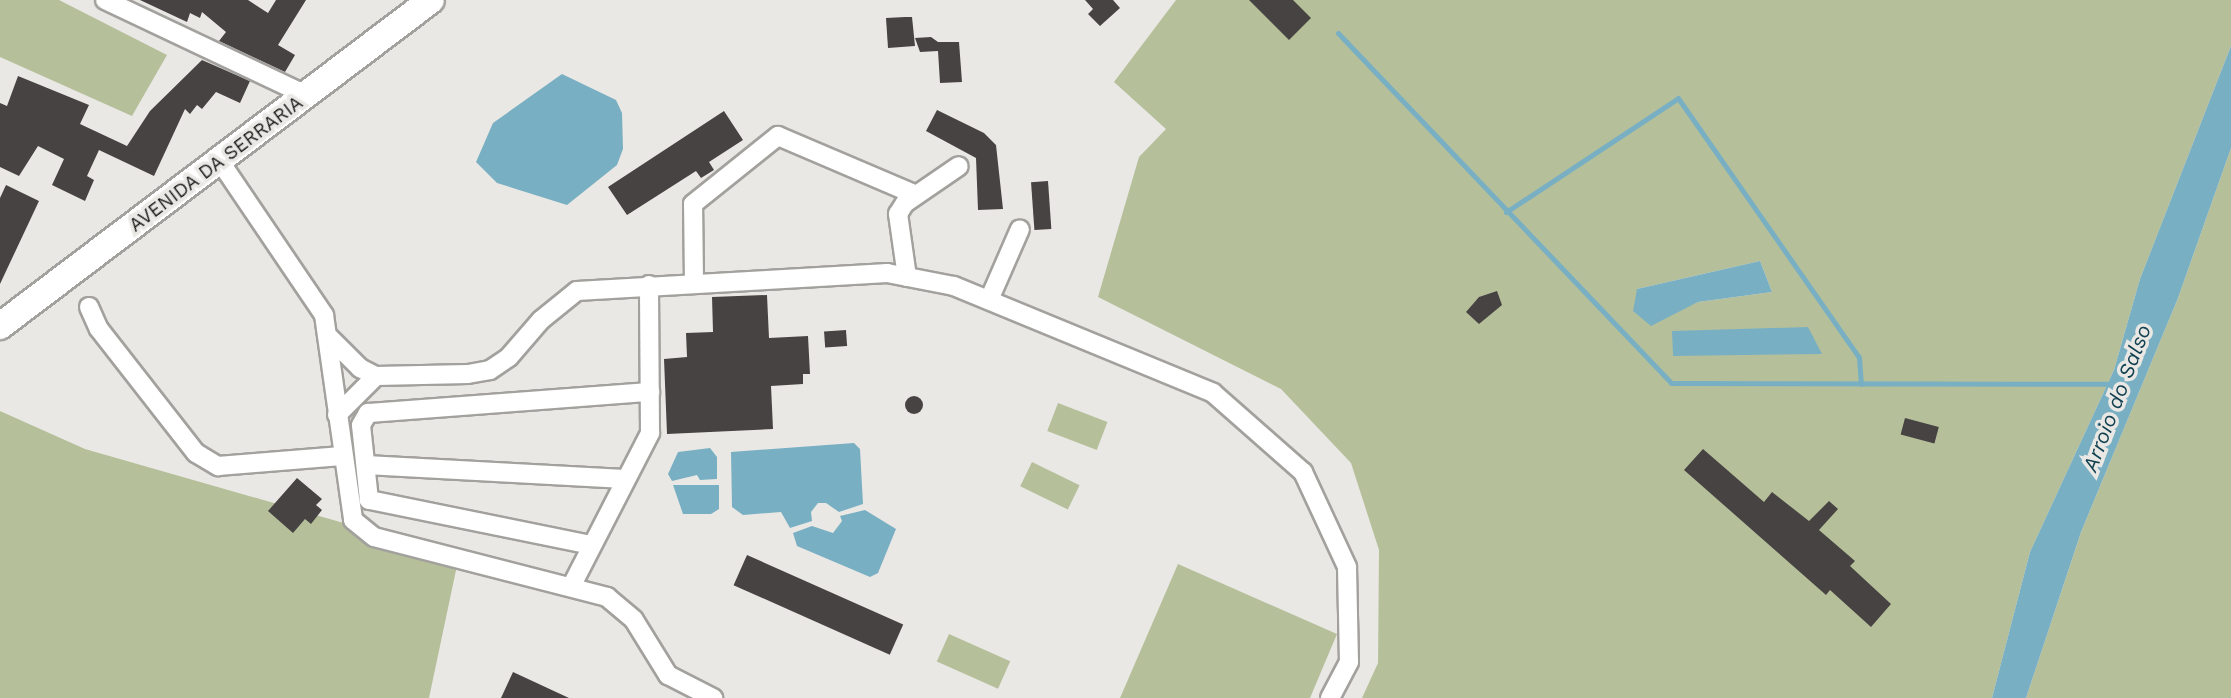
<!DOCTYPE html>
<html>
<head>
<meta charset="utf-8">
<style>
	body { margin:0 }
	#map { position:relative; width:2231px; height:698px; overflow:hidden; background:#eae8e4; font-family:"Work Sans",sans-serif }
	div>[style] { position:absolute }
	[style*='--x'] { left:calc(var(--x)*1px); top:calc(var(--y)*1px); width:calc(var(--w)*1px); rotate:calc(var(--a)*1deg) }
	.green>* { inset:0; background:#b5c09b; transform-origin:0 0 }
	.water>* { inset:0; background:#79afc3 }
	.stream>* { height:5px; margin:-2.5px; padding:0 2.5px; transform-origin:2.5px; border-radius:2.5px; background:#79afc3 }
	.building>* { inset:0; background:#484343; transform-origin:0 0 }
	.round { border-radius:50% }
	.roads { filter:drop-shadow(2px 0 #a3a19d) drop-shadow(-2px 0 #a3a19d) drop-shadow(0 2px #a3a19d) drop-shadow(0 -2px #a3a19d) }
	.minor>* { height:18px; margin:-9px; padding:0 9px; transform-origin:9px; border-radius:9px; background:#fff }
	.secondary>* { height:26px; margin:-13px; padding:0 13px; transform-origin:13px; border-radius:13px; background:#fff }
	span { translate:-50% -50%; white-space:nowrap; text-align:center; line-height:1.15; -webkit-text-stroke:7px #eae8e4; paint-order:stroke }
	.street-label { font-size:19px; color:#181716 }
	.water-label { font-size:21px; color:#124151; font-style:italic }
</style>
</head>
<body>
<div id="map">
	<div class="green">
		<i style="clip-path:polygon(0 0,59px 0,167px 55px,132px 116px,0 57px)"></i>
		<i style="clip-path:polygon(evenodd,1176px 0,2231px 0,2231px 46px,2140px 279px,2114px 370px,2030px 552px,1992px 698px,1362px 698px,1378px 663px,1379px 550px,1351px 463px,1281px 389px,1098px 297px,1139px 157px,1166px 129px,1114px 82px,1176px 0,1760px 261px,1772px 292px,1698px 302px,1659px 318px,1637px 289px,1760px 261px)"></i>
		<i style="clip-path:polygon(2231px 148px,2231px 698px,2026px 698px,2081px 532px,2178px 298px)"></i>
		<i style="left:1058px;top:403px;width:53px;height:30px;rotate:21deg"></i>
		<i style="clip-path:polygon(0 411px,85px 449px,459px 556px,429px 698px,0 698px)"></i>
		<i style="left:1032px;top:462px;width:53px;height:27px;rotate:26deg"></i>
		<i style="clip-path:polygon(1178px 564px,1337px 634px,1310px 698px,1120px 698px)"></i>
		<i style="left:949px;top:634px;width:67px;height:30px;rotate:24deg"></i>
	</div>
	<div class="water">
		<i style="clip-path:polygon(2231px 46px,2231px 148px,2178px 298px,2081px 532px,2026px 698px,1992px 698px,2030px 552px,2114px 370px,2140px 279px)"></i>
		<i style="clip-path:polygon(562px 74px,616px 100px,622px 113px,623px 149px,617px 165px,567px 205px,497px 183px,476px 162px,493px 123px)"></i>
		<i style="clip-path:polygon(1760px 261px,1772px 292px,1698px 302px,1651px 326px,1633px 311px,1637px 289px)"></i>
		<i style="clip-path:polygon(1808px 327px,1822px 354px,1673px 356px,1672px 331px)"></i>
		<i style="clip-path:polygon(854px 443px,860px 449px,863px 504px,839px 512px,826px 503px,818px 503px,811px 512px,812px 521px,790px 528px,781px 512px,743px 515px,732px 507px,731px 452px)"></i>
		<i style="clip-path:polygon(710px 448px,717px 457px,717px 479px,700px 480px,697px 475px,672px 481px,668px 474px,678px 452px)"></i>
		<i style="clip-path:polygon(673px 485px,719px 485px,719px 509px,711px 514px,683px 514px)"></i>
		<i style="clip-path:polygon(865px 510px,896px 529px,878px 573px,870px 577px,797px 546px,793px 533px,812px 526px,833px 533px,842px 521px,840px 516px)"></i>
	</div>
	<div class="stream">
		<i style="--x:1338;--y:33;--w:483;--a:46.4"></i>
		<i style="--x:1671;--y:383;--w:441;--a:0.1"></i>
		<i style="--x:1506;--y:212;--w:206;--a:-33.5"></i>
		<i style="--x:1678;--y:98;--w:316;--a:55.1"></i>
		<i style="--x:1859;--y:357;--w:27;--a:86"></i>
	</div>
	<div class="building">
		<i style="clip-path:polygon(140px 0,248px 0,268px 13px,276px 0,306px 0,278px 45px,295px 55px,285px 72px,219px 41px,226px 32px,202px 12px,200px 18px,190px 13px,187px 22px)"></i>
		<i style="clip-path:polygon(1085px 0,1113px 0,1120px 8px,1100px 26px,1088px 14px,1093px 9px)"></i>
		<i style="clip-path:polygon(1249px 0,1293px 0,1311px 18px,1289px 40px)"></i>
		<i style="clip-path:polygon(905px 17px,912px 17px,915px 46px,888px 48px,886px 18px)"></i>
		<i style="clip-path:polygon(931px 37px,938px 42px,959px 42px,962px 82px,940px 83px,938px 51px,920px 52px,915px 38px)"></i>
		<i style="clip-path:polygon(202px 60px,250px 81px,240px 103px,216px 92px,202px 109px,197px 105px,190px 114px,185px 109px,154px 176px,99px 150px,87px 176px,94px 180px,85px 201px,52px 185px,64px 159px,38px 146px,19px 176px,0 167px,0 103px,7px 106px,18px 76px,89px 105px,80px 124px,127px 146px,150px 111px)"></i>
		<i style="clip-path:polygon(937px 110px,984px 133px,996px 145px,1003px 209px,978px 210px,976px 158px,926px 131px)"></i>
		<i style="clip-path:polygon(724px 111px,743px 140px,709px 162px,714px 170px,701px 178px,696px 171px,627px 215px,608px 187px)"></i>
		<i style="left:1048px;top:181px;width:48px;height:17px;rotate:86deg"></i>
		<i style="clip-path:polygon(6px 185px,39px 201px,0 284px,0 198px)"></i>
		<i style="clip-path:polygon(1497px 291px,1502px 305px,1479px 324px,1466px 312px,1479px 297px)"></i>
		<i style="clip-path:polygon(767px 295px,769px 338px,808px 336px,810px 374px,803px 374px,803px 384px,771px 386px,773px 429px,667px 434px,664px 359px,687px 357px,686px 333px,713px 332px,712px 297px)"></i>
		<i style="left:846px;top:330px;width:16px;height:22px;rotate:86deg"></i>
		<i class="round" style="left:905px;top:396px;width:18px;height:18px"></i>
		<i style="left:1905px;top:418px;width:35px;height:17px;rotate:15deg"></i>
		<i style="clip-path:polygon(1703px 449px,1764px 502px,1772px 492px,1809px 521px,1829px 501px,1838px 509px,1819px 530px,1855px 561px,1850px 566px,1891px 604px,1871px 627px,1830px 590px,1826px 595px,1684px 470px)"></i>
		<i style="clip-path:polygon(297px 478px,322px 499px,316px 505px,322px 510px,311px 524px,305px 519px,293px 533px,268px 511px)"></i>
		<i style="left:747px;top:555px;width:171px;height:33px;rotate:24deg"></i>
		<i style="clip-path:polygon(513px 672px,569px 698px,501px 698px)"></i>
	</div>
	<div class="roads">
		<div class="minor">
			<i style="--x:105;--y:0;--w:225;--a:25.3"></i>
			<i style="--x:221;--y:163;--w:184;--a:55.9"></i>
			<i style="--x:324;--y:315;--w:207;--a:81.9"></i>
			<i style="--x:353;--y:520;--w:27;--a:39"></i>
			<i style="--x:374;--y:537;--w:241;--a:14.4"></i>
			<i style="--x:607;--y:597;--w:35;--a:40"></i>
			<i style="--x:634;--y:620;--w:65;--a:58.3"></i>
			<i style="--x:668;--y:675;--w:51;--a:27.1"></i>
			<i style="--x:907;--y:277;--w:64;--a:-98.1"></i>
			<i style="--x:898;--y:214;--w:13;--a:-58"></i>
			<i style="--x:905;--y:203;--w:65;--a:-34.4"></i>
			<i style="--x:694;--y:282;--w:78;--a:-90.7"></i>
			<i style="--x:693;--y:204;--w:109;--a:-38.7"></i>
			<i style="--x:778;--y:136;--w:150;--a:23.1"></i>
			<i style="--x:989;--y:300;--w:77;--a:-66.4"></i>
			<i style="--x:89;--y:307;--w:24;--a:66"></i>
			<i style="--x:99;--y:329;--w:157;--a:52"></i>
			<i style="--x:196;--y:453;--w:26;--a:31"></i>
			<i style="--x:218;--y:466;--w:124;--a:-4.6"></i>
			<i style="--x:327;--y:335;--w:47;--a:45"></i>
			<i style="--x:360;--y:368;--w:18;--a:27"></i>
			<i style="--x:376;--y:376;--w:92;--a:-1.2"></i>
			<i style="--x:468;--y:374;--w:22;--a:-10"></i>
			<i style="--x:490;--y:370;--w:23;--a:-34"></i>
			<i style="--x:509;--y:357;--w:49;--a:-49.1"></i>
			<i style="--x:541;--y:320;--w:46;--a:-38.9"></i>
			<i style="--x:577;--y:291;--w:311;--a:-3.3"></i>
			<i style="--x:887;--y:273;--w:68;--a:11"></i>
			<i style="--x:954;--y:286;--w:280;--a:22.4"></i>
			<i style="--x:1213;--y:393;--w:120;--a:41.3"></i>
			<i style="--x:1303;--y:472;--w:105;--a:65.1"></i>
			<i style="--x:1347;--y:567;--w:95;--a:88.8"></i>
			<i style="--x:1349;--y:662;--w:41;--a:117.8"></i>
			<i style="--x:337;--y:415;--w:55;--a:-45"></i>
			<i style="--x:366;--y:465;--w:259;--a:3.1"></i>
			<i style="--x:591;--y:545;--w:227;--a:-168.5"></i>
			<i style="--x:369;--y:500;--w:75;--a:-96.1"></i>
			<i style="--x:361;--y:425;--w:14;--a:-60"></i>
			<i style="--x:368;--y:413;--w:283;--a:-4.3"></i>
			<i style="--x:572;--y:585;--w:171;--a:-62.8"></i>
			<i style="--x:650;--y:433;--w:148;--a:-90.4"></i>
		</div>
		<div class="secondary">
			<i style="--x:0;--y:326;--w:540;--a:-37.1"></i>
		</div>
	</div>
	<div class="street-label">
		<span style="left:216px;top:164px;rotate:-37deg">AVENIDA DA SERRARIA</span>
	</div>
	<div class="water-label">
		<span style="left:2117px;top:398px;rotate:-69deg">Arroio do Salso</span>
	</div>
</div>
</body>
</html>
